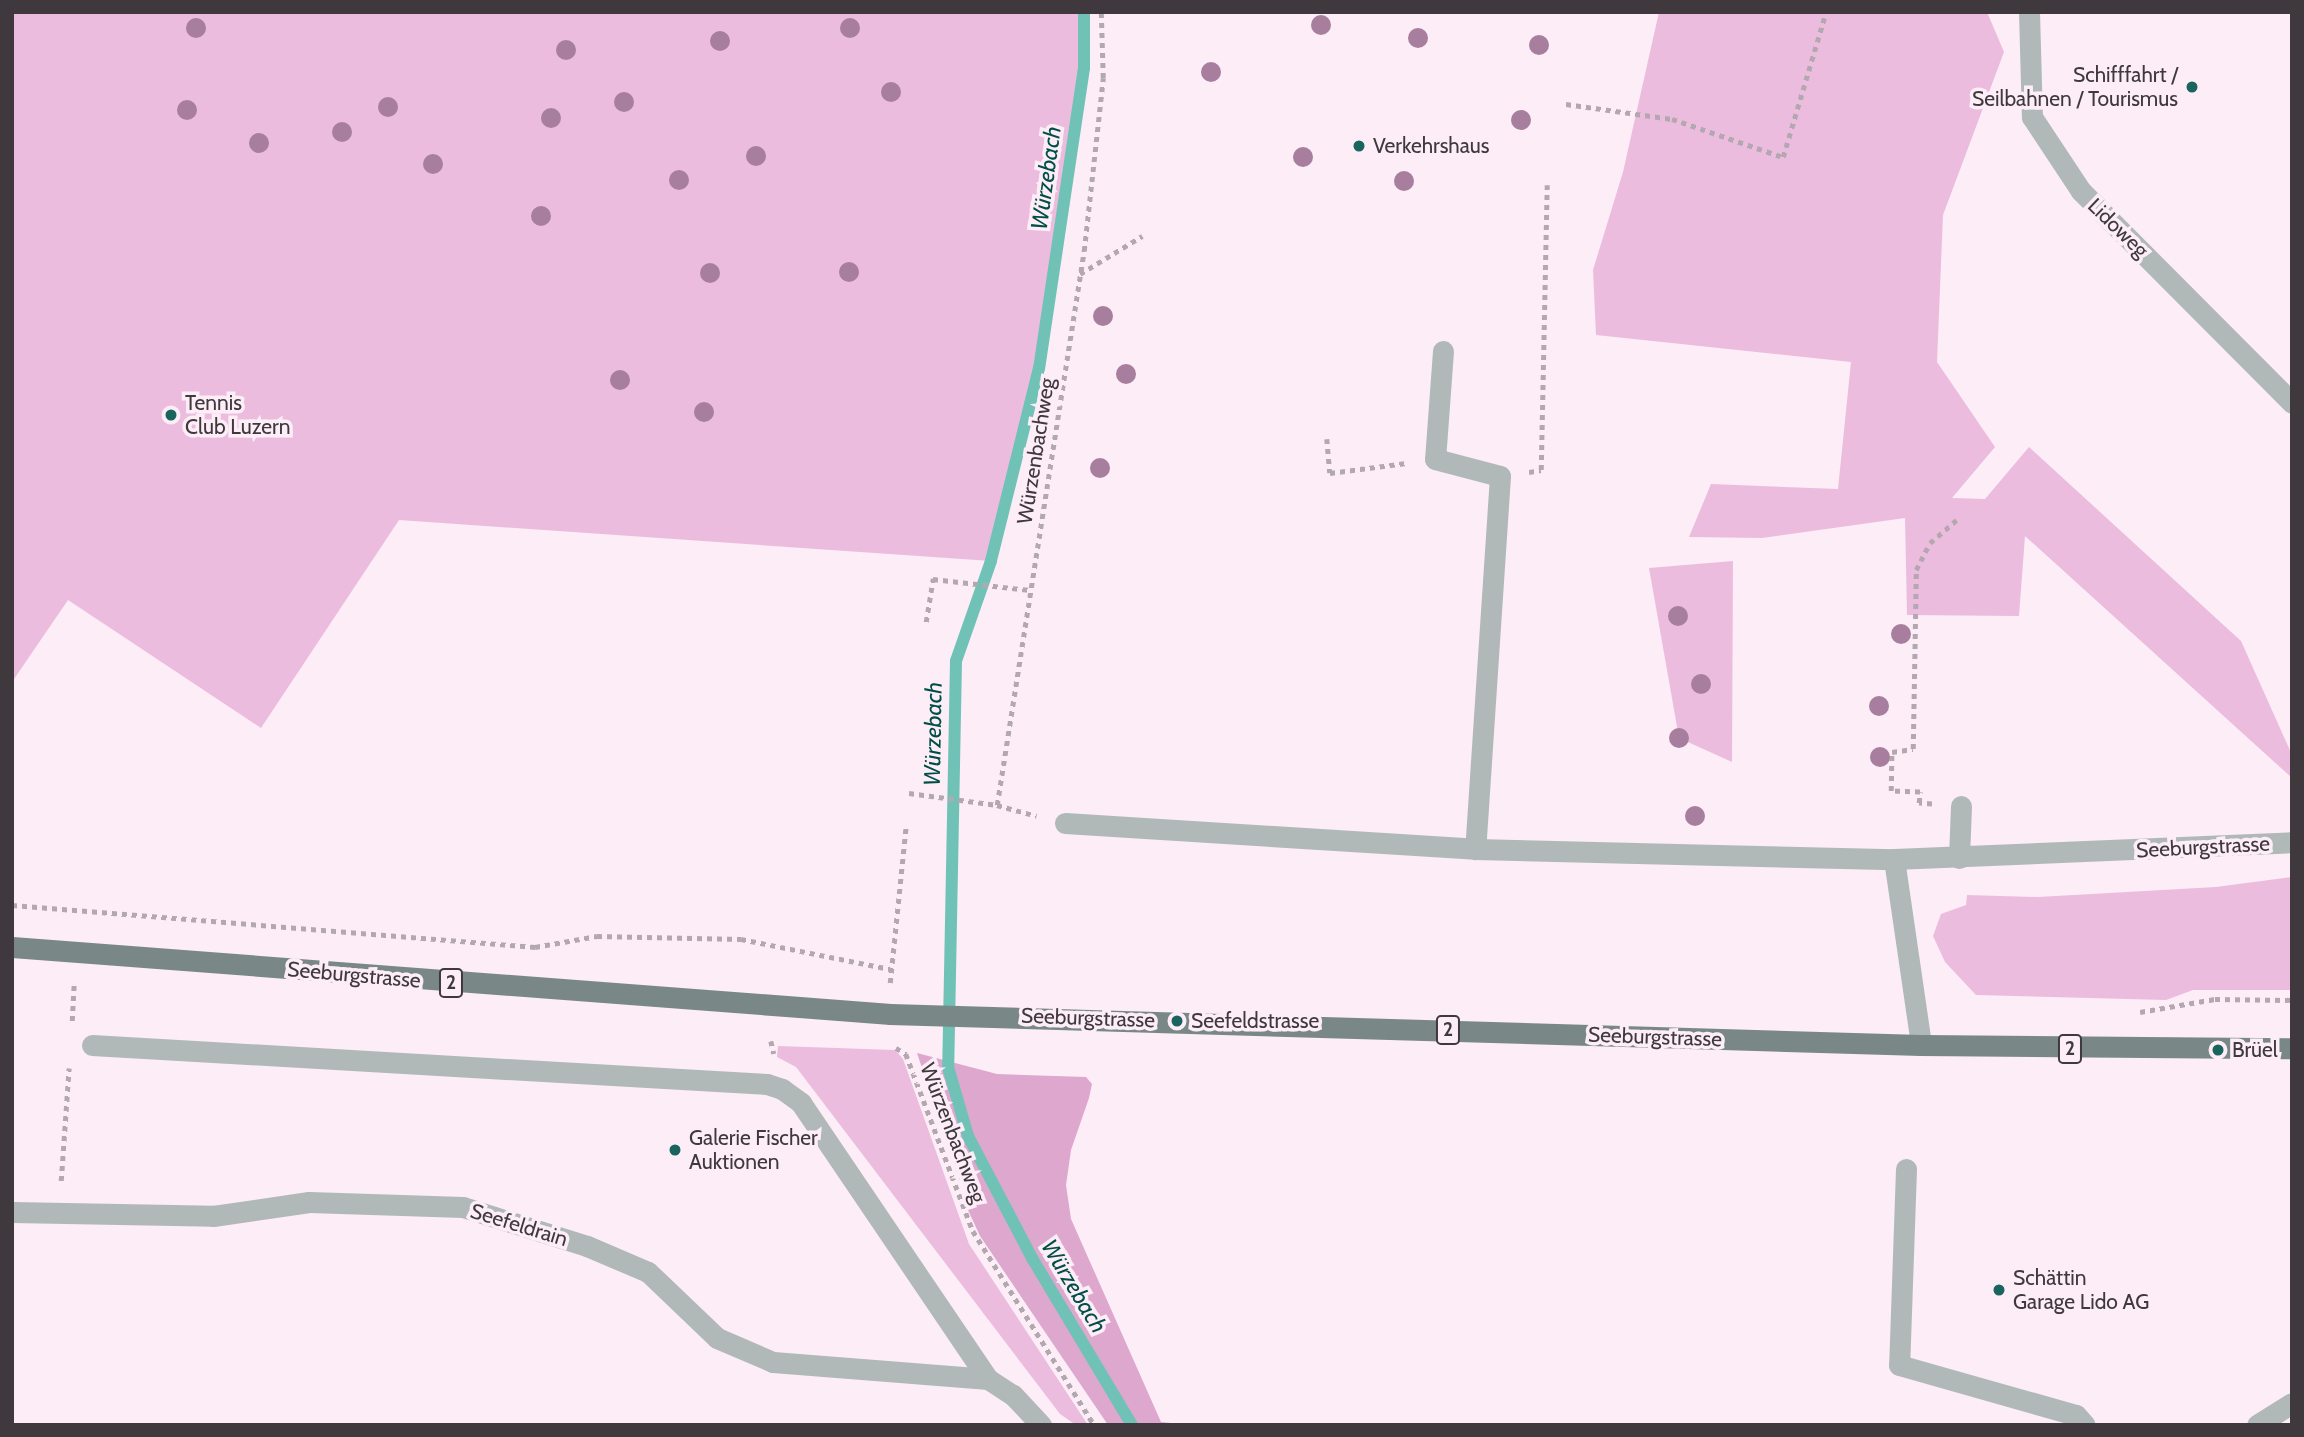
<!DOCTYPE html>
<html>
<head>
<meta charset="utf-8">
<style>
	body { margin:0 }
	#map { position:relative; width:2304px; height:1437px; overflow:hidden; background:#fcedf7; font-family:Cabin,sans-serif }
	div>[style] { position:absolute }
	[style*='--x'] { left:calc(var(--x)*1px); top:calc(var(--y)*1px); width:calc(var(--w)*1px); rotate:calc(var(--a)*1deg) }
	.green>* { inset:0; background:#ecbcde }
	.forest>* { inset:0; background:#dea7ce }
	.stream>* { height:12px; margin:-6px; padding:0 6px; transform-origin:6px; border-radius:6px; background:#70c2b7 }
	.path>* { height:4.5px; margin-top:-2.25px; transform-origin:0; background:repeating-linear-gradient(90deg,#b4a8b0 0 5px,transparent 0 10px) }
	.minor>* { height:21px; margin:-10.5px; padding:0 10.5px; transform-origin:10.5px; border-radius:10.5px; background:#b0b9b7 }
	.major>* { height:21px; margin:-10.5px; padding:0 10.5px; transform-origin:10.5px; border-radius:10.5px; background:#798886 }
	.trees>* { width:20px; height:20px; margin:-10px; border-radius:50%; background:#a87e9e }
	.dots>* { width:19px; height:19px; translate:-50% -50%; box-sizing:border-box; border:4px solid #fcedf7; border-radius:50% }
	span { translate:-50% -50%; white-space:nowrap; text-align:center; line-height:1.15; -webkit-text-stroke:7px #fcedf7; paint-order:stroke }
	.shield-label span { padding:2px 5px; background:#fcedf7; border:2px solid; border-radius:5px; -webkit-text-stroke-width:0 }
	.shield-label { font-size:19px; color:#3f393d; font-weight:700 }
	.poi-label { font-size:21px; color:#3f393d }
	.right { translate:-100% -50%; text-align:right }
	.left { translate:0 -50%; text-align:left }
	.street-label { font-size:21px; color:#3f393d }
	.water-label { font-size:23px; color:#004e47; font-style:italic }
	.frame { position:absolute; inset:0; border:14px solid #3f393d; pointer-events:none }
</style>
</head>
<body>
<div id="map">
	<div class="green">
		<i style="clip-path:polygon(12px 12px,1084px 12px,1084px 68px,1039px 368px,991px 561px,399px 520px,261px 728px,68px 600px,12px 682px)"></i>
		<i style="clip-path:polygon(1659px 12px,1987px 12px,2004px 52px,1943px 215px,1937px 362px,1995px 447px,1952px 498px,1985px 499px,2029px 447px,2241px 641px,2292px 755px,2292px 778px,2025px 536px,2019px 616px,1907px 615px,1905px 518px,1762px 538px,1689px 537px,1711px 484px,1838px 489px,1851px 362px,1596px 335px,1593px 270px,1623px 172px)"></i>
		<i style="clip-path:polygon(1733px 561px,1732px 762px,1679px 738px,1649px 568px)"></i>
		<i style="clip-path:polygon(2292px 877px,2292px 990px,2193px 990px,2166px 1000px,1976px 995px,1945px 962px,1933px 936px,1941px 914px,1966px 905px,1967px 895px,2038px 897px,2216px 887px)"></i>
		<i style="clip-path:polygon(778px 1046px,895px 1050px,903px 1059px,969px 1244px,1088px 1425px,1076px 1425px,1060px 1414px,796px 1067px,777px 1057px)"></i>
	</div>
	<div class="forest">
		<i style="clip-path:polygon(917px 1053px,997px 1074px,1086px 1077px,1092px 1084px,1089px 1098px,1071px 1150px,1066px 1185px,1071px 1219px,1161px 1422px,1191px 1425px,1108px 1425px,980px 1236px,968px 1210px,977px 1207px,969px 1183px,961px 1184px)"></i>
	</div>
	<div class="stream">
		<i style="--x:1084;--y:12;--w:56;--a:90"></i>
		<i style="--x:1084;--y:68;--w:303;--a:98.5"></i>
		<i style="--x:1039;--y:368;--w:199;--a:104"></i>
		<i style="--x:991;--y:561;--w:106;--a:109.3"></i>
		<i style="--x:956;--y:661;--w:406;--a:91.1"></i>
		<i style="--x:948;--y:1067;--w:72;--a:73.8"></i>
		<i style="--x:968;--y:1136;--w:138;--a:62.3"></i>
		<i style="--x:1032;--y:1258;--w:195;--a:59.1"></i>
	</div>
	<div class="path">
		<i style="--x:1566;--y:104;--w:107;--a:8.1"></i>
		<i style="--x:1672;--y:119;--w:117;--a:18.9"></i>
		<i style="--x:1783;--y:157;--w:151;--a:-73.5"></i>
		<i style="--x:1080;--y:274;--w:73;--a:-31.5"></i>
		<i style="--x:1327;--y:439;--w:34;--a:85"></i>
		<i style="--x:1330;--y:473;--w:77;--a:-7.5"></i>
		<i style="--x:1529;--y:472;--w:12;--a:-9"></i>
		<i style="--x:1541;--y:470;--w:285;--a:-88.8"></i>
		<i style="--x:926;--y:622;--w:44;--a:-80.8"></i>
		<i style="--x:933;--y:579;--w:98;--a:6.5"></i>
		<i style="--x:909;--y:793;--w:89;--a:7.8"></i>
		<i style="--x:997;--y:805;--w:561;--a:-81.08"></i>
		<i style="--x:1084;--y:251;--w:174;--a:-83.7"></i>
		<i style="--x:1103;--y:78;--w:66;--a:-91.7"></i>
		<i style="--x:1932;--y:804;--w:13;--a:-176"></i>
		<i style="--x:1919;--y:803;--w:11;--a:-85"></i>
		<i style="--x:1920;--y:792;--w:29;--a:-178"></i>
		<i style="--x:1891;--y:791;--w:39;--a:-89"></i>
		<i style="--x:1892;--y:752;--w:21;--a:-8"></i>
		<i style="--x:1913;--y:749;--w:179;--a:-89"></i>
		<i style="--x:1916;--y:570;--w:30;--a:-63"></i>
		<i style="--x:1930;--y:543;--w:35;--a:-41"></i>
		<i style="--x:997;--y:805;--w:41;--a:15.4"></i>
		<i style="--x:12;--y:905;--w:525;--a:4.59"></i>
		<i style="--x:535;--y:947;--w:63;--a:-10.1"></i>
		<i style="--x:597;--y:936;--w:144;--a:1.2"></i>
		<i style="--x:741;--y:939;--w:152;--a:11.4"></i>
		<i style="--x:890;--y:983;--w:158;--a:-84.2"></i>
		<i style="--x:2140;--y:1012;--w:76;--a:-9.8"></i>
		<i style="--x:2215;--y:999;--w:77;--a:0.7"></i>
		<i style="--x:72;--y:1021;--w:37;--a:-87"></i>
		<i style="--x:771;--y:1041;--w:13;--a:77"></i>
		<i style="--x:896;--y:1048;--w:12;--a:31"></i>
		<i style="--x:906;--y:1054;--w:189;--a:69.3"></i>
		<i style="--x:973;--y:1231;--w:229;--a:58"></i>
		<i style="--x:61;--y:1181;--w:113;--a:-86"></i>
	</div>
	<div class="minor">
		<i style="--x:2029;--y:12;--w:105;--a:88.4"></i>
		<i style="--x:2032;--y:117;--w:89;--a:56.5"></i>
		<i style="--x:2081;--y:191;--w:299;--a:45.1"></i>
		<i style="--x:1443;--y:351;--w:108;--a:94.2"></i>
		<i style="--x:1435;--y:459;--w:67;--a:14.7"></i>
		<i style="--x:1500;--y:476;--w:374;--a:93.8"></i>
		<i style="--x:1065;--y:823;--w:411;--a:3.6"></i>
		<i style="--x:1475;--y:849;--w:419;--a:1.4"></i>
		<i style="--x:1894;--y:859;--w:398;--a:-2.4"></i>
		<i style="--x:1959;--y:858;--w:52;--a:-87.8"></i>
		<i style="--x:1894;--y:859;--w:188;--a:81.7"></i>
		<i style="--x:92;--y:1045;--w:676;--a:3.31"></i>
		<i style="--x:767;--y:1084;--w:16;--a:18"></i>
		<i style="--x:782;--y:1089;--w:24;--a:36"></i>
		<i style="--x:801;--y:1103;--w:333;--a:55.9"></i>
		<i style="--x:988;--y:1379;--w:30;--a:33"></i>
		<i style="--x:1013;--y:1395;--w:41;--a:47"></i>
		<i style="--x:1906;--y:1169;--w:196;--a:92"></i>
		<i style="--x:1899;--y:1365;--w:184;--a:15.8"></i>
		<i style="--x:2076;--y:1415;--w:13;--a:48"></i>
		<i style="--x:12;--y:1212;--w:201;--a:1.1"></i>
		<i style="--x:213;--y:1216;--w:97;--a:-8.3"></i>
		<i style="--x:309;--y:1202;--w:154;--a:1.9"></i>
		<i style="--x:463;--y:1207;--w:130;--a:17.5"></i>
		<i style="--x:587;--y:1246;--w:66;--a:23.1"></i>
		<i style="--x:648;--y:1272;--w:95;--a:43.7"></i>
		<i style="--x:717;--y:1338;--w:61;--a:23.2"></i>
		<i style="--x:773;--y:1362;--w:216;--a:4.5"></i>
		<i style="--x:2257;--y:1425;--w:41;--a:-32.2"></i>
	</div>
	<div class="major">
		<i style="--x:12;--y:947;--w:881;--a:4.36"></i>
		<i style="--x:890;--y:1014;--w:1031;--a:1.72"></i>
		<i style="--x:1921;--y:1045;--w:371;--a:0.5"></i>
	</div>
	<div class="trees">
		<i style="left:1321px;top:25px"></i>
		<i style="left:196px;top:28px"></i>
		<i style="left:850px;top:28px"></i>
		<i style="left:1418px;top:38px"></i>
		<i style="left:720px;top:41px"></i>
		<i style="left:1539px;top:45px"></i>
		<i style="left:566px;top:50px"></i>
		<i style="left:1211px;top:72px"></i>
		<i style="left:891px;top:92px"></i>
		<i style="left:624px;top:102px"></i>
		<i style="left:388px;top:107px"></i>
		<i style="left:187px;top:110px"></i>
		<i style="left:551px;top:118px"></i>
		<i style="left:1521px;top:120px"></i>
		<i style="left:342px;top:132px"></i>
		<i style="left:259px;top:143px"></i>
		<i style="left:756px;top:156px"></i>
		<i style="left:1303px;top:157px"></i>
		<i style="left:433px;top:164px"></i>
		<i style="left:679px;top:180px"></i>
		<i style="left:1404px;top:181px"></i>
		<i style="left:541px;top:216px"></i>
		<i style="left:849px;top:272px"></i>
		<i style="left:710px;top:273px"></i>
		<i style="left:1103px;top:316px"></i>
		<i style="left:1126px;top:374px"></i>
		<i style="left:620px;top:380px"></i>
		<i style="left:704px;top:412px"></i>
		<i style="left:1100px;top:468px"></i>
		<i style="left:1678px;top:616px"></i>
		<i style="left:1901px;top:634px"></i>
		<i style="left:1701px;top:684px"></i>
		<i style="left:1879px;top:706px"></i>
		<i style="left:1679px;top:738px"></i>
		<i style="left:1880px;top:757px"></i>
		<i style="left:1695px;top:816px"></i>
	</div>
	<div class="dots">
		<i style="left:2192px;top:87px;background:#19645c"></i>
		<i style="left:1359px;top:146px;background:#19645c"></i>
		<i style="left:171px;top:415px;background:#19645c"></i>
		<i style="left:1177px;top:1021px;background:#19645c"></i>
		<i style="left:2218px;top:1050px;background:#19645c"></i>
		<i style="left:675px;top:1150px;background:#19645c"></i>
		<i style="left:1999px;top:1290px;background:#19645c"></i>
	</div>
	<div class="shield-label">
		<span style="left:451px;top:983px">2</span>
		<span style="left:1448px;top:1030px">2</span>
		<span style="left:2070px;top:1049px">2</span>
	</div>
	<div class="poi-label">
		<span class="right" style="left:2178px;top:87px">Schifffahrt /<br>Seilbahnen / Tourismus</span>
		<span class="left" style="left:1373px;top:146px">Verkehrshaus</span>
		<span class="left" style="left:185px;top:415px">Tennis<br>Club Luzern</span>
		<span class="left" style="left:1191px;top:1021px">Seefeldstrasse</span>
		<span class="left" style="left:2232px;top:1050px">Brüel</span>
		<span class="left" style="left:689px;top:1150px">Galerie Fischer<br>Auktionen</span>
		<span class="left" style="left:2013px;top:1290px">Schättin<br>Garage Lido AG</span>
	</div>
	<div class="street-label">
		<span style="left:2118px;top:228px;rotate:44deg">Lidoweg</span>
		<span style="left:1036px;top:451px;rotate:-81deg">Würzenbachweg</span>
		<span style="left:2203px;top:847px;rotate:-3deg">Seeburgstrasse</span>
		<span style="left:354px;top:975px;rotate:5deg">Seeburgstrasse</span>
		<span style="left:1088px;top:1018px;rotate:2deg">Seeburgstrasse</span>
		<span style="left:1655px;top:1037px;rotate:2deg">Seeburgstrasse</span>
		<span style="left:953px;top:1133px;rotate:69deg">Würzenbachweg</span>
		<span style="left:519px;top:1225px;rotate:17deg">Seefeldrain</span>
	</div>
	<div class="water-label">
		<span style="left:1046px;top:178px;rotate:-82deg">Würzebach</span>
		<span style="left:933px;top:734px;rotate:-89deg">Würzebach</span>
		<span style="left:1074px;top:1286px;rotate:59deg">Würzebach</span>
	</div>
	<div class="frame"></div>
</div>
</body>
</html>
